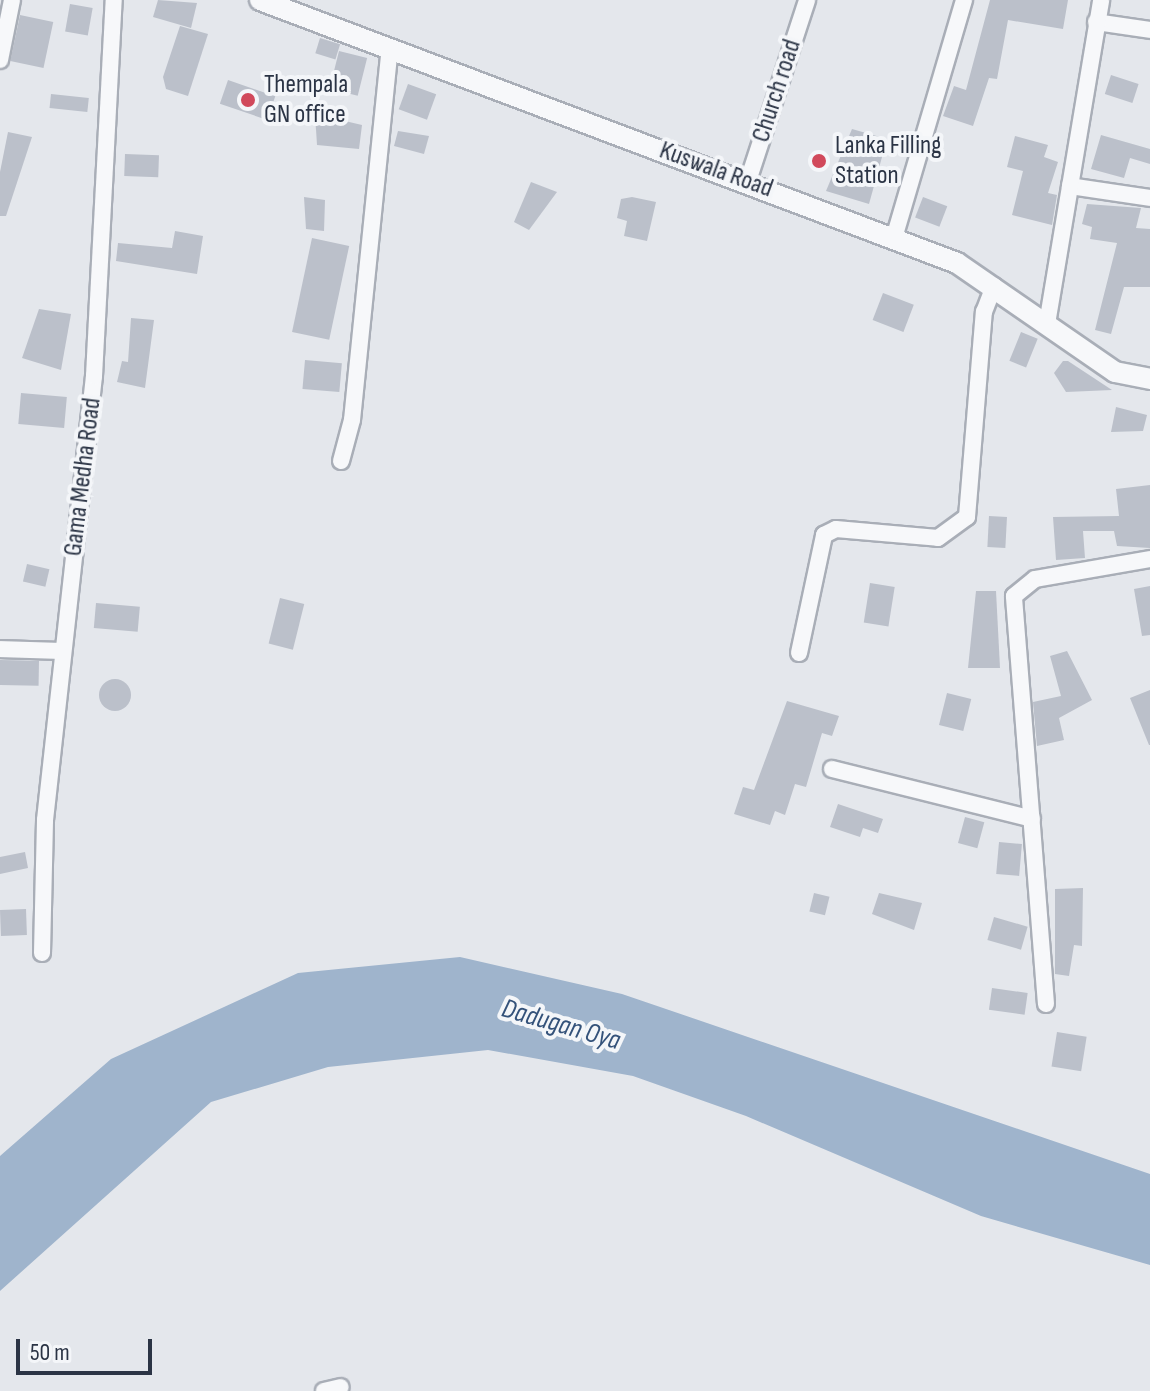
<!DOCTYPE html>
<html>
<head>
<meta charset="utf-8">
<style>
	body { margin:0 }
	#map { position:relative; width:1150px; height:1391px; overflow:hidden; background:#e4e7ec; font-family:"Sofia Sans Condensed",sans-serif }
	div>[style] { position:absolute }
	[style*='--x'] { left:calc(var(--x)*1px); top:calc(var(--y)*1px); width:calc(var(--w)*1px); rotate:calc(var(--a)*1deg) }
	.water>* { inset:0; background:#9fb4cc }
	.building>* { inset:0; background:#bbc0ca; transform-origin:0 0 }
	.round { border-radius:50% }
	.roads { filter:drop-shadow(2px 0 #a9aeb7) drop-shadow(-2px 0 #a9aeb7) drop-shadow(0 2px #a9aeb7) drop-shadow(0 -2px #a9aeb7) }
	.minor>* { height:16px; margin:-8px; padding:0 8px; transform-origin:8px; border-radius:8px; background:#f7f8fa }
	.tertiary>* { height:20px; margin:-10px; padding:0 10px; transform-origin:10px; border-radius:10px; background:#f7f8fa }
	.dots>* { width:22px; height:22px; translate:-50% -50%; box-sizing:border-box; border:4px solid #f4f6f9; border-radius:50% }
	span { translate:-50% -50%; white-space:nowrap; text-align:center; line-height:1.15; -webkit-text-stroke:8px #f4f6f9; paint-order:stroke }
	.poi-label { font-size:26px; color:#2b3445 }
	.left { translate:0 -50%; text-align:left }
	.street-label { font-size:26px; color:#2b3445 }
	.water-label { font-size:28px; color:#34527a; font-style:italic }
	.scale { position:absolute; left:16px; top:1339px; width:136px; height:36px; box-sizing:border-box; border:4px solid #2b3445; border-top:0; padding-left:10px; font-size:24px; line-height:28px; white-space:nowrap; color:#2b3445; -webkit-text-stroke:6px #f4f6f9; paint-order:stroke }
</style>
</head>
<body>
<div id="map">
	<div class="water">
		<i style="clip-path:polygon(460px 957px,622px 994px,1150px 1174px,1150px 1265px,981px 1216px,746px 1116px,633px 1076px,488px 1050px,328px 1067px,211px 1102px,0 1291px,0 1156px,111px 1059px,298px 973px)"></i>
	</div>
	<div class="building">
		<i style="clip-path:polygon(158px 0,197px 3px,191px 28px,153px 17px)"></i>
		<i style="clip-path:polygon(990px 0,1068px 0,1063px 29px,1008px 20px,997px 79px,989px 78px,973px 126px,943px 116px,954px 86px,966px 90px)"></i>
		<i style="left:70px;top:4px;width:23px;height:28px;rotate:10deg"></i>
		<i style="left:20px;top:15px;width:34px;height:47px;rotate:12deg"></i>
		<i style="clip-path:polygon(180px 26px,208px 34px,188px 96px,166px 89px,163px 77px)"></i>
		<i style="left:320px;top:38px;width:21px;height:16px;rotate:17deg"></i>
		<i style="left:339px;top:51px;width:29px;height:39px;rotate:14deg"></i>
		<i style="left:1111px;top:75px;width:29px;height:20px;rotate:18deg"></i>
		<i style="left:228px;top:80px;width:50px;height:25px;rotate:19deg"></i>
		<i style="left:408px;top:84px;width:30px;height:27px;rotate:20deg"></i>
		<i style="left:51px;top:94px;width:38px;height:14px;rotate:6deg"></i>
		<i style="clip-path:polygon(315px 114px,362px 125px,359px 149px,317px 145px)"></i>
		<i style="clip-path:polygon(852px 129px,887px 139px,869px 204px,826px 191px)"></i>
		<i style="clip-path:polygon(398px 131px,429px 136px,424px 154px,394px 146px)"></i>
		<i style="clip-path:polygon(8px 132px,32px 137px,6px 216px,0 216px,0 172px)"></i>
		<i style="clip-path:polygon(1101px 135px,1150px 149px,1150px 164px,1130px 158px,1124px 178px,1091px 169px)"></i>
		<i style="clip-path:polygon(1015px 136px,1048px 145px,1044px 157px,1058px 162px,1048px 193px,1057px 195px,1052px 225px,1012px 215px,1023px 171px,1007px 167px)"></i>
		<i style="left:125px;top:154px;width:34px;height:22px;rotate:2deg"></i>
		<i style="clip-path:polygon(531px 182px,557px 192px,529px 230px,514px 222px)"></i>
		<i style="clip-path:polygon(304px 197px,325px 200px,324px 231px,306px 229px)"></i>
		<i style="clip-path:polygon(632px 197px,656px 202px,647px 241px,624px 236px,627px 221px,617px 218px,621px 199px)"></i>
		<i style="left:923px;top:197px;width:26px;height:22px;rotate:21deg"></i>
		<i style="clip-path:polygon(1087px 204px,1141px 208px,1136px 228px,1150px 229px,1150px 287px,1124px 287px,1111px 334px,1095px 330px,1117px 243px,1090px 239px,1092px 227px,1082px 224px)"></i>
		<i style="clip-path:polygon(175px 231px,203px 236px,197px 274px,116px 261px,118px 243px,172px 248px)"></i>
		<i style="left:312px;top:238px;width:38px;height:96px;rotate:12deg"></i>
		<i style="left:883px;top:293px;width:33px;height:29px;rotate:21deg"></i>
		<i style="clip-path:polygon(39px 309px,71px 314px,61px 370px,22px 358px)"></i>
		<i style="clip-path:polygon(131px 318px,154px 320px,145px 388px,117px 382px,122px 361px,128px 362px)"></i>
		<i style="left:1021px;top:332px;width:18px;height:31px;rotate:22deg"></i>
		<i style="left:305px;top:360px;width:37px;height:29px;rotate:5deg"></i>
		<i style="clip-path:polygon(1063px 361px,1068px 361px,1112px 390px,1066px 392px,1054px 373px)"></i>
		<i style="left:21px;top:393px;width:46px;height:31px;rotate:5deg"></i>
		<i style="clip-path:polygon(1116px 407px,1147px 415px,1143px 431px,1111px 432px)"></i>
		<i style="clip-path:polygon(1150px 485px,1150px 548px,1117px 546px,1114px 531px,1083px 531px,1085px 558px,1056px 560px,1053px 517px,1119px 516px,1116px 489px)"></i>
		<i style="left:989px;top:516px;width:18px;height:31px;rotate:3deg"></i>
		<i style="left:27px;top:564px;width:23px;height:18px;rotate:13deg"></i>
		<i style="left:870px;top:583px;width:25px;height:40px;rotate:9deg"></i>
		<i style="clip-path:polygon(1150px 586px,1150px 635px,1142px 636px,1134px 589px)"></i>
		<i style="clip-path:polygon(976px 591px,996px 591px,1000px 668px,968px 668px)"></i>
		<i style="left:280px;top:598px;width:25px;height:47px;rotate:14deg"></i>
		<i style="left:96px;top:603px;width:44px;height:25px;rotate:5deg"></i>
		<i style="clip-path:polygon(1067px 651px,1092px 700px,1059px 718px,1064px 740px,1037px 746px,1033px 702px,1061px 696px,1050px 656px)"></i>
		<i style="left:0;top:660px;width:39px;height:25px;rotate:1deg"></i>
		<i class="round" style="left:99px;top:679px;width:32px;height:32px"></i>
		<i style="clip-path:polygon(1150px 690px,1150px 745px,1149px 745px,1130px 698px)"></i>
		<i style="left:947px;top:693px;width:25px;height:33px;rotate:14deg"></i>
		<i style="clip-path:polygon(787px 701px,839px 716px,832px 736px,822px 733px,806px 787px,795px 784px,785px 815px,775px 811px,770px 825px,734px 814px,743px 787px,754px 790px)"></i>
		<i style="clip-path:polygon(838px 804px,883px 819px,878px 833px,863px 828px,860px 837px,830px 827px)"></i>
		<i style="left:965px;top:817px;width:20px;height:27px;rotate:15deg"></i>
		<i style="left:999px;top:842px;width:23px;height:32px;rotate:5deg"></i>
		<i style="clip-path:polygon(25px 852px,28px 868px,0 874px,0 857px)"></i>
		<i style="clip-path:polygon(1083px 888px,1082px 946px,1074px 945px,1069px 976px,1055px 974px,1055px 889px)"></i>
		<i style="left:814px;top:893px;width:16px;height:19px;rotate:14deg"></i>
		<i style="clip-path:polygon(879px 893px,922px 903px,914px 930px,872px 914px)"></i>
		<i style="left:26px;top:909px;width:26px;height:26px;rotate:88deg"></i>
		<i style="left:994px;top:917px;width:35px;height:24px;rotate:16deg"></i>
		<i style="left:992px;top:988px;width:36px;height:22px;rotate:8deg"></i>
		<i style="left:1057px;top:1032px;width:30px;height:35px;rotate:9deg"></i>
	</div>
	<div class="roads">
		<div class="minor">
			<i style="--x:1096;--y:22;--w:55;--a:8.4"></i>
			<i style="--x:0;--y:60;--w:61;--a:-78.7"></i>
			<i style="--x:748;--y:181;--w:190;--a:-71.9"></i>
			<i style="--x:1070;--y:186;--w:81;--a:8.5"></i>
			<i style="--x:894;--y:238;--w:248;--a:-73.6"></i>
			<i style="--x:1047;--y:324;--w:328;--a:-80.5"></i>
			<i style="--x:341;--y:461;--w:42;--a:-75"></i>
			<i style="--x:352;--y:420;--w:374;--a:-84.2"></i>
			<i style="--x:0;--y:649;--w:62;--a:1.8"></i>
			<i style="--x:799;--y:653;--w:121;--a:-78"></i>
			<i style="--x:824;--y:535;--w:13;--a:-27"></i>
			<i style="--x:836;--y:529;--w:102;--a:5"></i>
			<i style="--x:938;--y:538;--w:36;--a:-36"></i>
			<i style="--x:967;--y:517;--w:206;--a:-85.3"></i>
			<i style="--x:984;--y:312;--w:28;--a:-69"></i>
			<i style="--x:832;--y:769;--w:206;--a:14"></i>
			<i style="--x:42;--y:953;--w:133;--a:-88.7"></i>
			<i style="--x:45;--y:820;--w:447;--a:-83.7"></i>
			<i style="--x:94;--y:376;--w:377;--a:-87"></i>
			<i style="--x:1046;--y:1004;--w:409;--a:-94.5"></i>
			<i style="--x:1014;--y:596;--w:27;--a:-39"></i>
			<i style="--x:1035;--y:579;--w:117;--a:-9.9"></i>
			<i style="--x:324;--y:1391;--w:17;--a:-13"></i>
		</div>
		<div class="tertiary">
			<i style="--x:260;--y:0;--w:745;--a:20.67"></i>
			<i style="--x:957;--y:263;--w:192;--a:34.6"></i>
			<i style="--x:1115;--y:372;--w:36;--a:11"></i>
		</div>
	</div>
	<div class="dots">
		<i style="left:248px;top:100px;background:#d1495b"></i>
		<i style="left:819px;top:161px;background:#d1495b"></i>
	</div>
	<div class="poi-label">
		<span class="left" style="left:264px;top:100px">Thempala<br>GN office</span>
		<span class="left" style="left:835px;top:161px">Lanka Filling<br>Station</span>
	</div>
	<div class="street-label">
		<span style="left:777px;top:91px;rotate:-72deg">Church road</span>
		<span style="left:716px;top:170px;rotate:20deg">Kuswala Road</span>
		<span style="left:83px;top:477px;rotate:-83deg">Gama Medha Road</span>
	</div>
	<div class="water-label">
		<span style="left:561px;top:1025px;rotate:16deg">Dadugan Oya</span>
	</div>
	<div class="scale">50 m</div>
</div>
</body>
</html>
